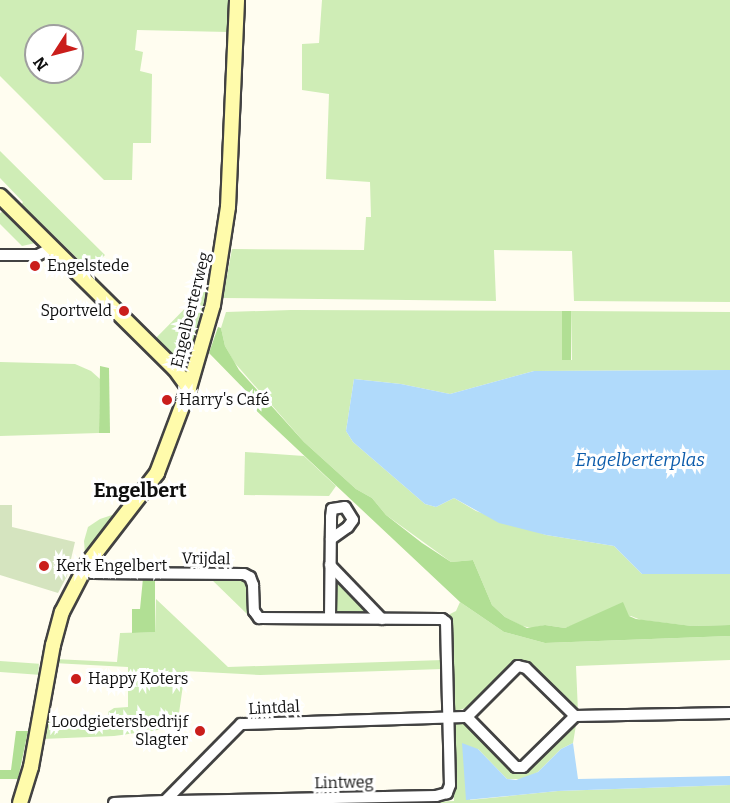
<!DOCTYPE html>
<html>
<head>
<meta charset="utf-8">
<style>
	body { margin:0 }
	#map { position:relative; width:730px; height:803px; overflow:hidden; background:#fffdf0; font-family:Bitter,serif }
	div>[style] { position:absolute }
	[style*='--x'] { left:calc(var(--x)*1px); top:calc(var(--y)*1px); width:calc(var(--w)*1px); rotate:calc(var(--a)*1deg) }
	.green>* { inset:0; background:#cfedb6; transform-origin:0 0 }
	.forest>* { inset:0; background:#b1df94; transform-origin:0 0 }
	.cemetery>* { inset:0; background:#d5e4bf }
	.water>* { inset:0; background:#b0dafb }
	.roads { filter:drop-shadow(2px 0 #424242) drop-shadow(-2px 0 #424242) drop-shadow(0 2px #424242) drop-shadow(0 -2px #424242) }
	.street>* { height:10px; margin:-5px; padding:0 5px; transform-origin:5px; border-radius:5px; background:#fff }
	.secondary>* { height:14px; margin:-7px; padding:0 7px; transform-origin:7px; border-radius:7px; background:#fffbab }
	.dots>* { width:16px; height:16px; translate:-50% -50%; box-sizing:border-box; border:3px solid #fff; border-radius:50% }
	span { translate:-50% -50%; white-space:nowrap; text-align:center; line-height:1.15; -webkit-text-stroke:6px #fff; paint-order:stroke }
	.poi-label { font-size:16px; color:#0f0f0f }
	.left { translate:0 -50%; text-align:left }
	.right { translate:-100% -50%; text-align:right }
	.street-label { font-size:16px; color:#0f0f0f }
	.water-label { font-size:18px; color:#0d5cab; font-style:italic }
	.quarter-label { font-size:20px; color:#0f0f0f; font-weight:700 }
	.north { position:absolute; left:24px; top:24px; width:60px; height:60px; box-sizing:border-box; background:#fff; border:2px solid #9f9f9f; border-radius:50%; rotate:234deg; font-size:16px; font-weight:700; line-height:24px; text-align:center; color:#0f0f0f }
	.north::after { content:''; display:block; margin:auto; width:21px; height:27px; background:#ca1e1b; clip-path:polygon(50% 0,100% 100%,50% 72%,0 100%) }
</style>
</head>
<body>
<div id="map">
	<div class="green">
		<i style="clip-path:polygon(evenodd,0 0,229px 0,228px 32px,137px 30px,135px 50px,143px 52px,140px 71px,152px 74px,151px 143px,133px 143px,132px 180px,104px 180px,0 76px,0 0,36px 36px,72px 36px,72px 72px,36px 72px,36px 36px)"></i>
		<i style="clip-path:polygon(322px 0,730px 0,730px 302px,574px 301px,572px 251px,494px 250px,496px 301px,223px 298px,232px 249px,364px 250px,366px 217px,371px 217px,370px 182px,326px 179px,329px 94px,302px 90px,302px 44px,319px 43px)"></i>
		<i style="clip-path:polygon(0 151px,105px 255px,85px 275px,80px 270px,84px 265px,37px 219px,34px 221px,20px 207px,23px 202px,0 178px)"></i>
		<i style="clip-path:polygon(7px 209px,40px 242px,22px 246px,0 224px,0 213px)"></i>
		<i style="clip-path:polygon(209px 289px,193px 354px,184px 361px,176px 361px,155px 339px,204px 289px)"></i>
		<i style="clip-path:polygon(291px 310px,562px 311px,564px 360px,572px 360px,571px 311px,730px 312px,730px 370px,534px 371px,450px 394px,401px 384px,354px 379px,346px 431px,353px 442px,425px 504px,436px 507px,454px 498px,476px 511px,546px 535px,614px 546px,642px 574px,730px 574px,730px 625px,692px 626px,641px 620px,631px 616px,590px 619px,565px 628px,545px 625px,532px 628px,522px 626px,505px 617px,492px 605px,473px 560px,451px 562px,386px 515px,372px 498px,356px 489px,304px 442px,234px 362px,225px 346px,221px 328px,226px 312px)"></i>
		<i style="clip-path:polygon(0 362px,75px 364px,91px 371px,100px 379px,99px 433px,0 436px)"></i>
		<i style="clip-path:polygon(245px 452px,304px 456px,336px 486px,329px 496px,244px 495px)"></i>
		<i style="clip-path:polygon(112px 515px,117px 517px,87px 556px,85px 555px,84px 541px,88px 527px,100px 519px)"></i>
		<i style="clip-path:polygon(208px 576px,244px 580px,248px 589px,248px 615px)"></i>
		<i style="clip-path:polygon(335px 577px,371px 614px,333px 614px)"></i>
		<i style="clip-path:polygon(156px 599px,228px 667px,443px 660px,443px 669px,260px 675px,185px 671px,178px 720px,165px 729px,114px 736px,42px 739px,45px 722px,108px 720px,108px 712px,114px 708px,128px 707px,128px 667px,53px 663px,54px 659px,117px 662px,120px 633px,155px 632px)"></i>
		<i style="clip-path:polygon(460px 602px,504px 632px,545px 643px,730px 636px,730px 660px,576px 666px,578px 712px,526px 662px,521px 661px,508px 666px,469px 707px,456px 711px,451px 708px,448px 615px,456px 611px)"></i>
		<i style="left:0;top:661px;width:39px;height:11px;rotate:4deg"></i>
		<i style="clip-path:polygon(577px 719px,573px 743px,561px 749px,538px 772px,525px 779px,507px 779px,478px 749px,470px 800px,558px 791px,730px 785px,730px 803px,404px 803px,454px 801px,452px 727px,457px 722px,464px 722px,514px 769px)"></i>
	</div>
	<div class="forest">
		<i style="left:562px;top:311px;width:9px;height:49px"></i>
		<i style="clip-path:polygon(218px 327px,221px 328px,225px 346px,239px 370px,304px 442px,356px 489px,372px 498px,386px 515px,422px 543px,451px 562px,473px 560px,492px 605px,505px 617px,527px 628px,545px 625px,565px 628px,623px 602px,629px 616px,636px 619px,692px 626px,730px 625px,730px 636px,545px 643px,504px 632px,460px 602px,245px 400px,249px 394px,209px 353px)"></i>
		<i style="clip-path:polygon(100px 366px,109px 368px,110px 433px,99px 433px)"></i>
		<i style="clip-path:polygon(143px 578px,155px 578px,155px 632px,132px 633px,132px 609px,140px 609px)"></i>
		<i style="clip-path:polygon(16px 731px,28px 731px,18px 779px,0 779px,0 770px,11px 770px)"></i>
	</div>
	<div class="cemetery">
		<i style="clip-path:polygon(0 505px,12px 505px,12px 527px,75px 542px,67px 576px,58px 593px,0 575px)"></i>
	</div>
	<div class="water">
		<i style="clip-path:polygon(730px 370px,730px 574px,642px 574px,614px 546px,546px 535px,499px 523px,454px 498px,436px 507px,425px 504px,353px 442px,346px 431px,354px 379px,401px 384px,450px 394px,534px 371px)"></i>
		<i style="clip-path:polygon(462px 743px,478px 749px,507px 779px,516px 780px,538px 772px,561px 749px,573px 743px,578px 779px,730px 776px,730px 785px,558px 791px,466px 800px)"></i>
	</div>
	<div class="roads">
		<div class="street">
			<i style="--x:0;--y:255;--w:38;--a:0"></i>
			<i style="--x:38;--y:255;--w:16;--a:-27"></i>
			<i style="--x:330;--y:565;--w:75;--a:46.1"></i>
			<i style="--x:84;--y:569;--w:9;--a:27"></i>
			<i style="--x:92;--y:573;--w:152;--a:0.4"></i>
			<i style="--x:244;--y:574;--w:7;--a:27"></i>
			<i style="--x:250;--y:577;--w:9;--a:69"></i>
			<i style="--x:253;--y:585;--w:26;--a:88"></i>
			<i style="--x:254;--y:611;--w:9;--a:54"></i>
			<i style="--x:259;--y:618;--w:183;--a:0.3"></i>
			<i style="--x:442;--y:619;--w:5;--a:37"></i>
			<i style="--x:446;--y:622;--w:163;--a:88.6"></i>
			<i style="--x:450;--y:785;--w:9;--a:111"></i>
			<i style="--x:447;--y:793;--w:11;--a:165"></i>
			<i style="--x:436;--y:796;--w:271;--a:178.9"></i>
			<i style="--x:330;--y:618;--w:101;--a:-89.4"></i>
			<i style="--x:331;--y:517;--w:8;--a:-83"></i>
			<i style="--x:332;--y:509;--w:13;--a:-9"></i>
			<i style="--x:345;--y:507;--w:15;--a:58"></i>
			<i style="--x:353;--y:520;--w:9;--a:126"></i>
			<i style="--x:348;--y:527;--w:21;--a:145"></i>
			<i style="--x:467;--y:717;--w:70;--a:45.6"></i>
			<i style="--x:516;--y:767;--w:7;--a:0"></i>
			<i style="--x:523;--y:767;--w:73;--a:-44.4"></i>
			<i style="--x:114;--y:803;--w:51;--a:-2.2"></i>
			<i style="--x:165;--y:801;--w:108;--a:-45.4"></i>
			<i style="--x:241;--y:724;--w:226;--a:-1.8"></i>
			<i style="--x:467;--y:717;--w:72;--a:-45"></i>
			<i style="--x:518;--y:666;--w:8;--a:14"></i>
			<i style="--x:526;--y:668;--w:69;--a:44.4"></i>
			<i style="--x:575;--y:716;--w:155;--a:-1.1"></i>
		</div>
		<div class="secondary">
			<i style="--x:0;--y:196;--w:246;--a:44.7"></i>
			<i style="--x:175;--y:369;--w:24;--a:54"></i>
			<i style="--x:20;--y:803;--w:38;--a:-73"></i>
			<i style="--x:31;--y:767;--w:124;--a:-79.8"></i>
			<i style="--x:53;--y:645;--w:34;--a:-75"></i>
			<i style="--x:62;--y:612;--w:54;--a:-62.5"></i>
			<i style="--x:87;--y:564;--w:115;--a:-52.4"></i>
			<i style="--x:157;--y:473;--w:91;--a:-69.4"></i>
			<i style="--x:189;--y:388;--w:86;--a:-73.9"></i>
			<i style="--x:213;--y:305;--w:99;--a:-81.3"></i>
			<i style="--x:228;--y:207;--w:207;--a:-87.5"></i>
		</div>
	</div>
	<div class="dots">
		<i style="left:35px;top:266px;background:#ca1e1b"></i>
		<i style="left:124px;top:311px;background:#ca1e1b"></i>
		<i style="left:167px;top:400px;background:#ca1e1b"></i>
		<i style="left:44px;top:566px;background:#ca1e1b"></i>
		<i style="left:76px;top:679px;background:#ca1e1b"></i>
		<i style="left:200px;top:731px;background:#ca1e1b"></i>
	</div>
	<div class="poi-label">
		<span class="left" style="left:47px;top:266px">Engelstede</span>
		<span class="right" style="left:112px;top:311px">Sportveld</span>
		<span class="left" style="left:179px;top:400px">Harry's Café</span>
		<span class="left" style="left:56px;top:566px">Kerk Engelbert</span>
		<span class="left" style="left:88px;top:679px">Happy Koters</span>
		<span class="right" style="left:188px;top:731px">Loodgietersbedrijf<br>Slagter</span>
	</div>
	<div class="street-label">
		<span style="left:191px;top:310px;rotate:-76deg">Engelberterweg</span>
		<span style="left:206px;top:559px;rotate:1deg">Vrijdal</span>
		<span style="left:274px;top:708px;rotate:-3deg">Lintdal</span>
		<span style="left:344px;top:783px;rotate:-1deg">Lintweg</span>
	</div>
	<div class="water-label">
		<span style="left:640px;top:460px">Engelberterplas</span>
	</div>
	<div class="quarter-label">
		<span style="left:140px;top:490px">Engelbert</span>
	</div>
	<div class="north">N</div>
</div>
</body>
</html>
